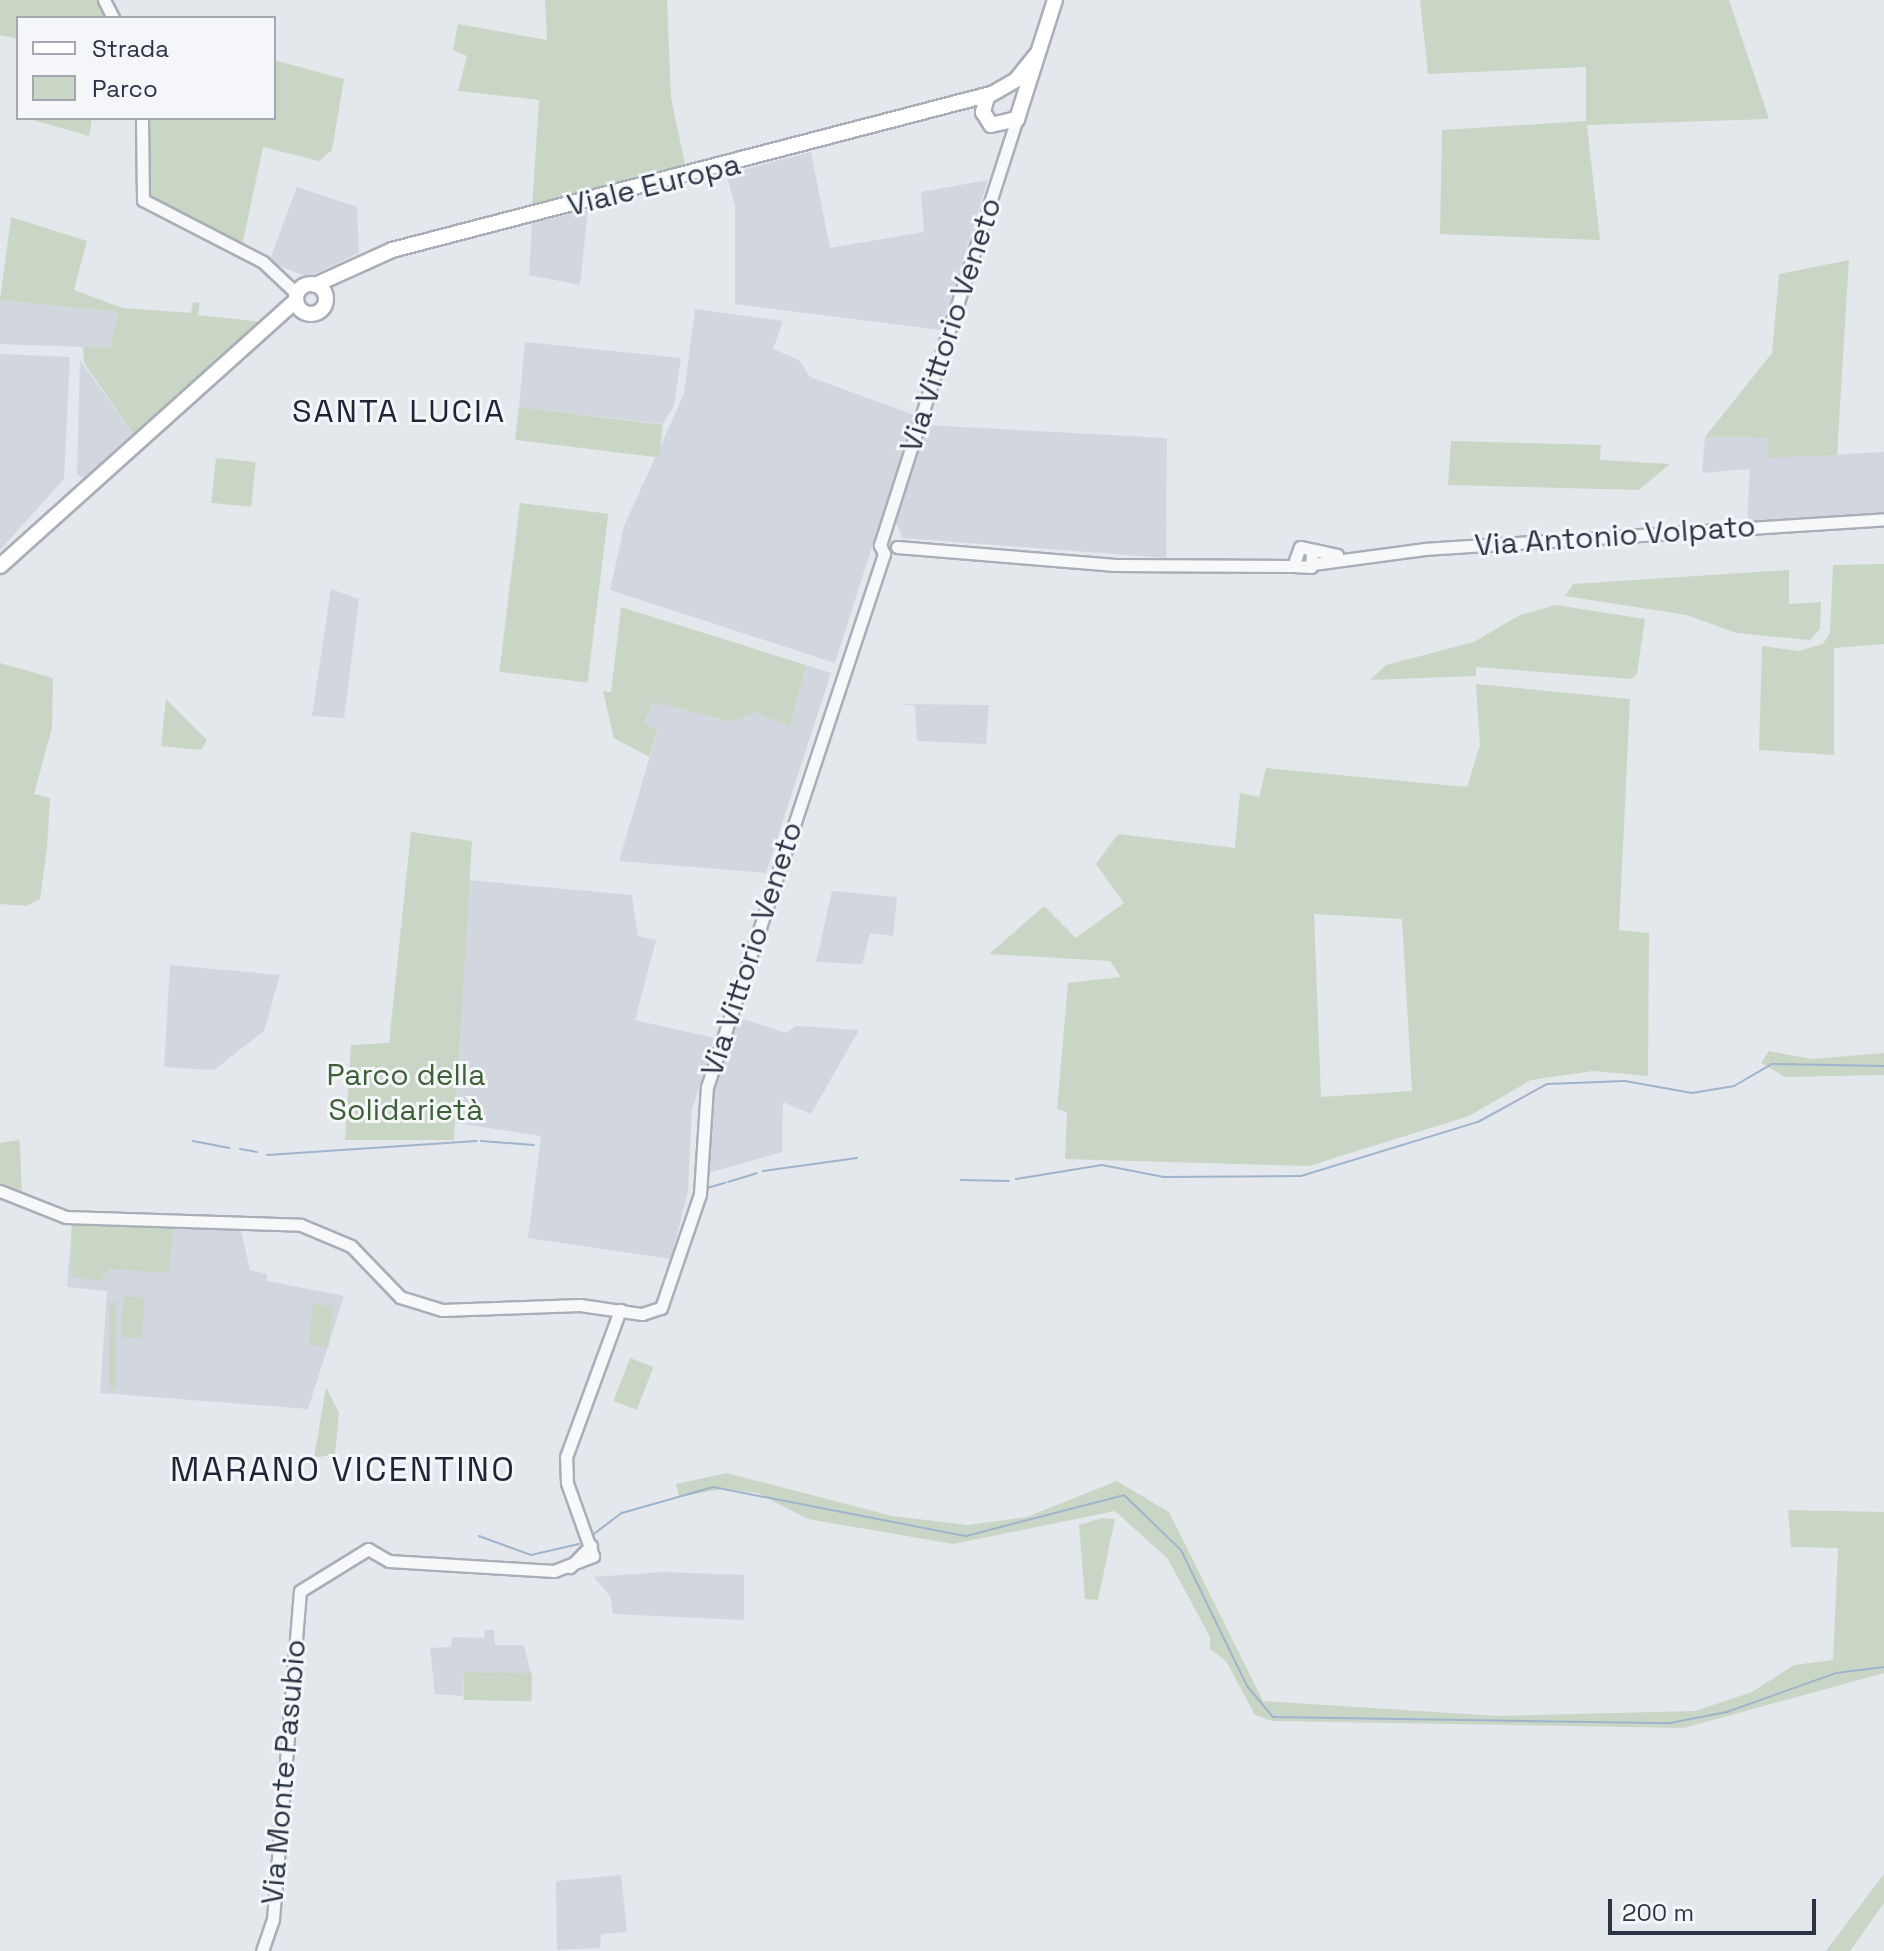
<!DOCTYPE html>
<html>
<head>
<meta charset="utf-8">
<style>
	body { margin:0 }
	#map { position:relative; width:1884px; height:1951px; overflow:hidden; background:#e4e7ec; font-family:"Space Grotesk",sans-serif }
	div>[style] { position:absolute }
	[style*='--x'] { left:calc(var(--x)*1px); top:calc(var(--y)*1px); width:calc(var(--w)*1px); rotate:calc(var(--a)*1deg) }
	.built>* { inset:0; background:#d2d6de }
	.green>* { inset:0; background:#c9d6c5; transform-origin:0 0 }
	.stream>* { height:2px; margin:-1px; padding:0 1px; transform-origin:1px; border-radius:1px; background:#9fb4cc }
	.roads { filter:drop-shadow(2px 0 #a9aeb7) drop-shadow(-2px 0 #a9aeb7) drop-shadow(0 2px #a9aeb7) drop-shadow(0 -2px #a9aeb7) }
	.minor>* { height:11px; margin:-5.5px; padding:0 5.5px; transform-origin:5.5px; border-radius:5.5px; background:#f7f8fa }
	.major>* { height:14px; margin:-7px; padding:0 7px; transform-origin:7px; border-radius:7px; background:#fff }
	.major>.ring { margin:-7px; padding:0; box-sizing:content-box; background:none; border:14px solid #fff; border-radius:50% }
	span { translate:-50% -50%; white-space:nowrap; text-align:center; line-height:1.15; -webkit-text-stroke:6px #f4f6f9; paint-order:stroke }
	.street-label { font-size:30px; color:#2b3445 }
	.park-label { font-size:30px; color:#3f6138 }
	.neighbourhood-label { font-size:32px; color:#1d2536; letter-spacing:2px }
	.quarter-label { font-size:34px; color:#1d2536; letter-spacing:2px }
	.legend { position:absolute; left:16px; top:16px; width:260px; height:104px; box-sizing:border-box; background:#f4f6f9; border:2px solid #a4a8b1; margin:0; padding:10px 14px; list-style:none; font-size:24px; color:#2b3445 }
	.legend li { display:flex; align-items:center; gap:16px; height:40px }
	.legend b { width:40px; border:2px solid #a4a8b1 }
	.scale { position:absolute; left:1608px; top:1899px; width:208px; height:36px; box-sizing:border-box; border:4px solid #2b3445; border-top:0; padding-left:10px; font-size:24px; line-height:28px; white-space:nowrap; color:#2b3445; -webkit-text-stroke:6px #f4f6f9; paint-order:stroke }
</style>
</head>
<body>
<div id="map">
	<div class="built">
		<i style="clip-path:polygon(811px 152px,830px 248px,924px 232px,921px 192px,988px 180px,941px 330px,735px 304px,735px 205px,726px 174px)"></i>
		<i style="clip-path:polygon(297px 187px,357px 207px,359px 253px,308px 277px,269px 262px)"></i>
		<i style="clip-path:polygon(588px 210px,580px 285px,529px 275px,532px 223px)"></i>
		<i style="clip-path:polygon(0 300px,118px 312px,110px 348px,0 344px)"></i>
		<i style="clip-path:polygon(695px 309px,783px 321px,773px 349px,799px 360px,810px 377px,914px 415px,835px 663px,610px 590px,624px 526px,684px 394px)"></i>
		<i style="clip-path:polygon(525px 342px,681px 358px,674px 406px,663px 424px,519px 407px)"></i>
		<i style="clip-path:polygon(0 354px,70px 357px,64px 479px,0 550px)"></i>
		<i style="clip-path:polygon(80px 360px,135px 436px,85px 479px,77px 474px)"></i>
		<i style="clip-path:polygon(924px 425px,1167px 438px,1166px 558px,903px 538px,894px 518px)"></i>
		<i style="clip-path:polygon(1705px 437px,1769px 438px,1769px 458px,1884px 452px,1884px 514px,1747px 523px,1750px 469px,1702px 473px)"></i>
		<i style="clip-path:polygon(331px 589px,359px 599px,344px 718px,312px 716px)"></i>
		<i style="clip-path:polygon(806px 665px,831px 673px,766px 873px,619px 861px,657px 732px,644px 723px,654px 702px,731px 722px,756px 712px,790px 726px)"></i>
		<i style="clip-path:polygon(902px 704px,989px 705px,986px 744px,917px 741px,915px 706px)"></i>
		<i style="clip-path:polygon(468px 880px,632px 895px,638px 936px,656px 940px,635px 1020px,714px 1038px,692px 1110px,688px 1191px,671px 1259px,528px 1238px,541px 1136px,456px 1123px)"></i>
		<i style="clip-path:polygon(832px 891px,897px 897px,893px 936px,870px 933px,862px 964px,816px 962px)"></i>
		<i style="clip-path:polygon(170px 965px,280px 975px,264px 1031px,214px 1070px,164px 1067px)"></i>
		<i style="clip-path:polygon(734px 1016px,786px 1033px,796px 1026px,859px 1030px,811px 1114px,783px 1102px,782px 1152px,701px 1175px,704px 1113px)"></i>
		<i style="clip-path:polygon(72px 1222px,240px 1226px,250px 1270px,267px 1274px,267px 1281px,344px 1296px,308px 1409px,100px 1393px,107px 1291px,67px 1287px)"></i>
		<i style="clip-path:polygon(664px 1572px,744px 1575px,744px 1620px,613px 1614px,610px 1596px,594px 1577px)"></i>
		<i style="clip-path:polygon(485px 1630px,494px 1630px,495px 1645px,524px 1645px,531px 1674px,464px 1672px,463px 1696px,435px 1694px,430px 1648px,451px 1647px,452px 1637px,484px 1638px)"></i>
		<i style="clip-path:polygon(621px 1875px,627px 1932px,601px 1934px,600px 1948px,557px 1950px,556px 1881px)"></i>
	</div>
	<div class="green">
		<i style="clip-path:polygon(0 0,98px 0,106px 18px,18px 18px,18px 39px,0 35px)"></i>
		<i style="clip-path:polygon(545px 0,667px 0,671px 98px,686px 169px,532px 208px,539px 100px,458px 91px,467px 56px,453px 50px,458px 24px,547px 40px)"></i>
		<i style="clip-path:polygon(1420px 0,1729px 0,1769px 119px,1587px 125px,1600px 240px,1440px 234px,1442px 130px,1586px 121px,1586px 67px,1428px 74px)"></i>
		<i style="clip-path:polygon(274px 60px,344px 79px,332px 150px,319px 161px,263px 147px,242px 246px,151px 198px,147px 118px,274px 118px)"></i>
		<i style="clip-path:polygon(26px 118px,92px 118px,89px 136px)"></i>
		<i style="clip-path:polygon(11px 217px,87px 241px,74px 290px,123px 308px,191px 313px,193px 302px,200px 303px,198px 315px,264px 322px,135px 436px,84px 363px,83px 347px,110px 348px,118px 312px,0 300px)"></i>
		<i style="clip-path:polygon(1849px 260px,1837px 455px,1768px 458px,1769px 438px,1705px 437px,1772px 353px,1779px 274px)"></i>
		<i style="left:519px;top:407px;width:145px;height:33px;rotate:7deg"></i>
		<i style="clip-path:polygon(1451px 441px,1601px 445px,1600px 460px,1670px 464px,1639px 490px,1448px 485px)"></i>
		<i style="left:216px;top:458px;width:40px;height:45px;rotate:6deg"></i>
		<i style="left:520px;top:503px;width:89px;height:170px;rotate:7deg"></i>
		<i style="clip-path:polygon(1884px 564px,1884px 644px,1834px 648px,1834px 755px,1759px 750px,1762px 646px,1799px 651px,1823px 644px,1830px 632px,1833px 565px)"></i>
		<i style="clip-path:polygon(1789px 570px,1789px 604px,1821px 602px,1820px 629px,1810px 640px,1736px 633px,1687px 615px,1565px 596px,1573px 584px)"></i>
		<i style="clip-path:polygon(1556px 605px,1645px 619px,1637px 674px,1631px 679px,1476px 667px,1476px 676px,1370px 680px,1386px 665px,1474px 642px,1520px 615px)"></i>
		<i style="clip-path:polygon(621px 607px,806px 665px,790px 727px,756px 712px,732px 722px,654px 702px,644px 723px,657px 731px,649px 757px,614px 738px,603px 691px,611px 692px)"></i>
		<i style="clip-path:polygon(0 663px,53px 678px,52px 728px,34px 794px,50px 798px,47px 848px,40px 899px,26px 906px,0 904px)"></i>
		<i style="clip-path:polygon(evenodd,1476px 684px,1630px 699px,1619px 930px,1649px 933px,1648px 1076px,1593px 1071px,1531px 1080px,1469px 1116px,1309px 1166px,1065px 1159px,1067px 1112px,1057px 1109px,1068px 983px,1121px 977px,1110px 961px,989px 954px,1044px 906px,1076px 938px,1124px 903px,1096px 864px,1118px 834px,1235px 848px,1240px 793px,1259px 797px,1266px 768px,1467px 787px,1480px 745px,1476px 684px,1314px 914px,1402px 919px,1412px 1091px,1321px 1097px,1314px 914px)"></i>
		<i style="clip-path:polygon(166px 699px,207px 740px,201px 750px,161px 746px)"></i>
		<i style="clip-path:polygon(411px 832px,472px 841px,454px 1140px,345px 1140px,351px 1045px,389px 1043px)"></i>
		<i style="clip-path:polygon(1769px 1051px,1812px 1059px,1884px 1053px,1884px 1075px,1785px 1077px,1761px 1063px)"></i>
		<i style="clip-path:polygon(19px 1140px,20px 1145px,22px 1201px,0 1188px,0 1143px)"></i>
		<i style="clip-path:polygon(72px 1222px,173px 1226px,169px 1273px,109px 1269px,100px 1281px,71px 1277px)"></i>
		<i style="left:124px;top:1296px;width:21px;height:41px;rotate:5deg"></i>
		<i style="left:109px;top:1302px;width:7px;height:88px"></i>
		<i style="left:313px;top:1304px;width:20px;height:41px;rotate:6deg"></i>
		<i style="left:630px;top:1358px;width:25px;height:46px;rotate:21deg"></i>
		<i style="clip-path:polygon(326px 1387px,339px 1413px,335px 1454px,314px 1458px)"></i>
		<i style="clip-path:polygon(727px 1473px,892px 1516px,968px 1525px,1027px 1517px,1117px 1481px,1169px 1512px,1263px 1701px,1498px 1716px,1695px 1711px,1752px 1692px,1794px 1665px,1833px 1660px,1838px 1548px,1791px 1547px,1788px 1510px,1884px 1512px,1884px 1673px,1684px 1728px,1272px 1721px,1255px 1715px,1226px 1661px,1210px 1649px,1210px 1637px,1168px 1559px,1115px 1511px,953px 1544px,808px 1519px,757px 1493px,722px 1489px,679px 1497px,676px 1484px)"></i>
		<i style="clip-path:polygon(1102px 1518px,1115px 1519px,1098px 1600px,1085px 1599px,1079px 1525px)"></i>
		<i style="left:464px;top:1672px;width:68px;height:28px;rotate:1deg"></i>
		<i style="clip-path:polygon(1884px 1874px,1884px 1903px,1850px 1951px,1826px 1951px)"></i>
	</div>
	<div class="stream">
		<i style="--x:193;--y:1141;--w:37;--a:11"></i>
		<i style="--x:481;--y:1141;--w:53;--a:4.3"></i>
		<i style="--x:240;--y:1149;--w:17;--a:10"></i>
		<i style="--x:267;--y:1155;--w:210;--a:-3.8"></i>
		<i style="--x:763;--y:1171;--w:95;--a:-7.9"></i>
		<i style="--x:1016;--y:1179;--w:87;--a:-9.2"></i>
		<i style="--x:1102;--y:1165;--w:63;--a:11"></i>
		<i style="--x:1164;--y:1177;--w:137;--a:-0.4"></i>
		<i style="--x:1301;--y:1176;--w:185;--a:-17"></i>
		<i style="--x:1478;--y:1122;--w:79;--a:-28.8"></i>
		<i style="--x:1547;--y:1084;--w:78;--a:-2.2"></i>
		<i style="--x:1625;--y:1081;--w:68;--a:10.2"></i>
		<i style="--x:1692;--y:1093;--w:43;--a:-9.5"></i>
		<i style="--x:1734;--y:1086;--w:44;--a:-30.1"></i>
		<i style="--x:1772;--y:1064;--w:112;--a:1"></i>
		<i style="--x:961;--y:1180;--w:48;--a:1.2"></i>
		<i style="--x:728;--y:1182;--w:30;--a:-17"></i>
		<i style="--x:707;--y:1188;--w:19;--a:-16"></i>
		<i style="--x:479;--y:1536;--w:55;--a:20.1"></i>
		<i style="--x:531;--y:1555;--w:49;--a:-12.9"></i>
		<i style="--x:591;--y:1536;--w:39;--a:-37"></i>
		<i style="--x:622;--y:1513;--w:95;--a:-15.9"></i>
		<i style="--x:713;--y:1487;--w:258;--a:11"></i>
		<i style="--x:966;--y:1536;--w:163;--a:-14.5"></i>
		<i style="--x:1124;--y:1495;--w:79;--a:44"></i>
		<i style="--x:1181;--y:1550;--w:151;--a:64.1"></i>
		<i style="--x:1247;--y:1686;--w:40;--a:50"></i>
		<i style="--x:1273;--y:1717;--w:397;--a:0.9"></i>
		<i style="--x:1670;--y:1723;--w:58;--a:-10.9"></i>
		<i style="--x:1727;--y:1712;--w:116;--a:-19.7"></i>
		<i style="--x:1836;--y:1673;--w:48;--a:-7.1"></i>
	</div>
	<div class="roads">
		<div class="minor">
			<i style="--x:104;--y:0;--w:20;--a:63"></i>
			<i style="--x:142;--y:118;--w:82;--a:89.3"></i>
			<i style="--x:143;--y:200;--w:135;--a:27.3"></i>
			<i style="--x:263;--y:262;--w:47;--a:43.3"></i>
			<i style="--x:897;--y:547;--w:219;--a:4.7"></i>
			<i style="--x:1115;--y:565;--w:178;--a:0.3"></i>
			<i style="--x:1312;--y:552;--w:15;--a:94"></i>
			<i style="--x:1311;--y:567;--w:18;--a:-177"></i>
			<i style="--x:1293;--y:566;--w:20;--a:-70"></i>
			<i style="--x:1300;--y:547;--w:38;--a:12"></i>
			<i style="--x:1313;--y:564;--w:113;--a:-7.6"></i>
			<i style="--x:1425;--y:549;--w:460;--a:-3.7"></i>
			<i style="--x:0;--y:1191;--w:71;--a:21.5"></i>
			<i style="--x:66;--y:1217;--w:235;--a:1.9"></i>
			<i style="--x:301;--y:1225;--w:54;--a:22.8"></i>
			<i style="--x:351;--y:1246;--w:71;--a:46.1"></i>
			<i style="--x:400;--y:1297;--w:44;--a:17.2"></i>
			<i style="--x:442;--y:1310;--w:138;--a:-2.1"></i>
			<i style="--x:580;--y:1305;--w:63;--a:8.3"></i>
			<i style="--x:642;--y:1314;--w:20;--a:-18"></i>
			<i style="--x:661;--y:1308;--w:120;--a:-71.1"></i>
			<i style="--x:700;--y:1194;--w:107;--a:-86.3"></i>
			<i style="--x:707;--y:1087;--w:562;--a:-71.63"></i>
			<i style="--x:884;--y:554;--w:10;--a:-114"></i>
			<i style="--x:880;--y:545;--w:447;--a:-72.2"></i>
			<i style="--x:570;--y:1567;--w:30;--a:-46"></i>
			<i style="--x:262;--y:1951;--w:34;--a:-71"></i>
			<i style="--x:273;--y:1919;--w:329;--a:-85.3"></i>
			<i style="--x:300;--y:1591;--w:80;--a:-31.7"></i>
			<i style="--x:368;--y:1549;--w:24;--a:30"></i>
			<i style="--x:389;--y:1561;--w:165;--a:3.5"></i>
			<i style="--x:554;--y:1571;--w:42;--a:-21"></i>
			<i style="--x:593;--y:1556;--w:77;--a:-109.6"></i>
			<i style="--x:567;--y:1483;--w:26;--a:-92"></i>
			<i style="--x:566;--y:1457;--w:157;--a:-69.8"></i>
		</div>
		<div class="major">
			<i style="--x:1037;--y:54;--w:33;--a:129"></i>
			<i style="--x:1016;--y:80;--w:34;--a:150"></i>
			<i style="--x:987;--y:97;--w:16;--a:105"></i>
			<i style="--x:983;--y:112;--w:15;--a:58"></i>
			<i style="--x:991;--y:125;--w:27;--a:-13"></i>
			<i style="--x:1017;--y:119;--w:125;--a:-72.3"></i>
			<i class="ring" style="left:296px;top:284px;width:16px;height:16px"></i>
			<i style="--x:315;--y:285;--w:85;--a:-24.4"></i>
			<i style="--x:392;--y:250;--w:619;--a:-14.6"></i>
			<i style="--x:0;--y:566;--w:398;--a:-41.9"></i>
		</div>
	</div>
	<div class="street-label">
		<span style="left:654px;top:185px;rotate:-14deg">Viale Europa</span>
		<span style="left:951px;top:325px;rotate:-72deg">Via Vittorio Veneto</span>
		<span style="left:1615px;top:536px;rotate:-4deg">Via Antonio Volpato</span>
		<span style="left:752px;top:949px;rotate:-72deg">Via Vittorio Veneto</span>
		<span style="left:284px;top:1772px;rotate:-85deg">Via Monte Pasubio</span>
	</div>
	<div class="park-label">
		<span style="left:406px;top:1092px">Parco della<br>Solidarietà</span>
	</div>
	<div class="neighbourhood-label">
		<span style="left:399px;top:411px">SANTA LUCIA</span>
	</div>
	<div class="quarter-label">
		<span style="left:343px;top:1470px">MARANO VICENTINO</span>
	</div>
	<ul class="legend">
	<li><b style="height:10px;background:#fff"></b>Strada</li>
	<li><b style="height:22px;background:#c9d6c5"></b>Parco</li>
	</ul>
	<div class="scale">200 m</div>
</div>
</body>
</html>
